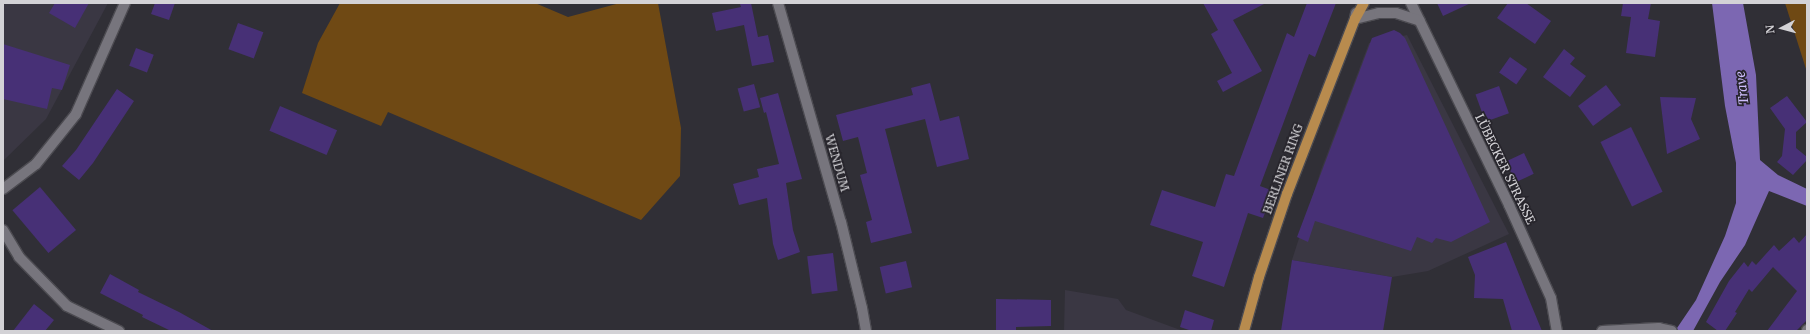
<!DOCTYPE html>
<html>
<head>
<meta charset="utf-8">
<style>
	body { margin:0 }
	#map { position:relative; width:1810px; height:334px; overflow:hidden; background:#302f36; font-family:Merriweather,serif }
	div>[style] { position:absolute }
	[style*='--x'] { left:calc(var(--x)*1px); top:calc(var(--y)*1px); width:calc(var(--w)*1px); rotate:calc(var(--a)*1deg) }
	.built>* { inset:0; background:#3a3743 }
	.green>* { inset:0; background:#6f4914 }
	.water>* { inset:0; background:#7c67b2 }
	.building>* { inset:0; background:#473076; transform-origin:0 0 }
	.roads { filter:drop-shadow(1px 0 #4c4b51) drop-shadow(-1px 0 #4c4b51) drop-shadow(0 1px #4c4b51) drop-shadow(0 -1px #4c4b51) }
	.pedestrian>* { height:10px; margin:-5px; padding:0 5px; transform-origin:5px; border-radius:5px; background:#77757d }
	.minor>* { height:10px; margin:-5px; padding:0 5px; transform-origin:5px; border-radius:5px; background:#77757d }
	.primary>* { height:10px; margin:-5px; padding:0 5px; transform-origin:5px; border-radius:5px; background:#b88b4e }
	span { translate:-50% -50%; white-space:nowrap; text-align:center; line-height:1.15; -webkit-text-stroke:3.5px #27252c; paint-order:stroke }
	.street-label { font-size:12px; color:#d3d2d6 }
	.water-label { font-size:13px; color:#cebefc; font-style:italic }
	.frame { position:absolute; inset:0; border:4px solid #d3d2d6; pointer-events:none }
	.north { position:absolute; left:1762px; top:8px; width:40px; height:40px; -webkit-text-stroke:3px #27252c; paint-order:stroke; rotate:264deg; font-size:11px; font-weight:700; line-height:16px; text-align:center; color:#d3d2d6 }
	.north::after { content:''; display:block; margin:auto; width:14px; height:18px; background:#d3d2d6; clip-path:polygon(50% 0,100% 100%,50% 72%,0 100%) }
</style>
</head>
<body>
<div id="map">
	<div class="built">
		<i style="clip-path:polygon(3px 3px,108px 3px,46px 119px,3px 161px)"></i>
		<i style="clip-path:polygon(1407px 35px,1509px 234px,1428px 271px,1392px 277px,1292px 260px,1321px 170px,1369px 43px)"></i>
		<i style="clip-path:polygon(1065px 290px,1118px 299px,1126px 310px,1183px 331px,1064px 331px)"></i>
	</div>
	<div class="green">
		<i style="clip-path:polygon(340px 3px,535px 3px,568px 17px,620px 3px,658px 3px,681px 128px,680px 176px,641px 220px,388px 112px,381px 126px,302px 93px,318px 43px)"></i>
		<i style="clip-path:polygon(1785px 3px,1807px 3px,1807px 72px)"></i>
	</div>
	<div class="water">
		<i style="clip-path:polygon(1712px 3px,1743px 3px,1756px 75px,1760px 160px,1778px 175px,1807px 189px,1807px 206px,1769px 191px,1745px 245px,1720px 282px,1693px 331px,1675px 331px,1696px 300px,1725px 236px,1736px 203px,1736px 163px,1725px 106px)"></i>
	</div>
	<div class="building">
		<i style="clip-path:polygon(55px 3px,89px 3px,75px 28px,49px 13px)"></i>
		<i style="clip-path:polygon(155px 3px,175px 3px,169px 20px,151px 14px)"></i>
		<i style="clip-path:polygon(751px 3px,758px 37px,768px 35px,774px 62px,752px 66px,744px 25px,716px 31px,712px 13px,741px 7px,740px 4px)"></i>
		<i style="clip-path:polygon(1203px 3px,1266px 3px,1233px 20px,1262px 71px,1223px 92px,1217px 81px,1232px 73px,1211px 34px,1218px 30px)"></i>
		<i style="clip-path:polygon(1307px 3px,1336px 3px,1315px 57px,1309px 54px,1260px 186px,1273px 191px,1263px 218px,1248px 213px,1224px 287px,1192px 276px,1203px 242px,1150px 225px,1162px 190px,1215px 207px,1226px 174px,1234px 176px,1287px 33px,1294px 37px)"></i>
		<i style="clip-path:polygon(1437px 3px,1471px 3px,1443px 16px)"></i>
		<i style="clip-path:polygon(1508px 3px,1526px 3px,1551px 21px,1535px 44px,1497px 18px)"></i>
		<i style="clip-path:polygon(1623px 3px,1651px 3px,1648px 19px,1660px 21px,1655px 57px,1626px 53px,1631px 17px,1621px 16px)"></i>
		<i style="left:238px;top:23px;width:27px;height:28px;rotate:20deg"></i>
		<i style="clip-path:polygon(1394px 30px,1400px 33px,1405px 38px,1490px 222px,1451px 242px,1436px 238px,1432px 243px,1417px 237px,1411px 251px,1315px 221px,1308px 242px,1297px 237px,1372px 38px)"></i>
		<i style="clip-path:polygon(3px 44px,70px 65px,62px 90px,52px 88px,47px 109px,3px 99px)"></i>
		<i style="left:136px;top:48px;width:19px;height:19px;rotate:21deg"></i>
		<i style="clip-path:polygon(1564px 49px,1575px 58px,1570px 64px,1586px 76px,1570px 97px,1543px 77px)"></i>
		<i style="left:1510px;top:57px;width:21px;height:19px;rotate:35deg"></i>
		<i style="clip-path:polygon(930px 83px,940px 121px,959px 116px,969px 159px,937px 167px,925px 119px,885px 129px,912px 233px,871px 243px,866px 222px,872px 220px,860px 175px,867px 173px,858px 137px,843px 141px,836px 115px,913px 95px,911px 88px)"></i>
		<i style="left:754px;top:84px;width:24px;height:17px;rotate:75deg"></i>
		<i style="left:1606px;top:85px;width:25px;height:35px;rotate:53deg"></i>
		<i style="left:1499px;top:86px;width:29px;height:25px;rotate:70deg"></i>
		<i style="clip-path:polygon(117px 89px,134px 101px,93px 163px,79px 180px,62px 166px,76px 150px)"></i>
		<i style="clip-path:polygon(778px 93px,802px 179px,786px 183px,793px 230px,800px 252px,778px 260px,773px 244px,767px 198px,739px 205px,733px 184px,759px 177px,757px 169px,779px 164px,766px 112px,764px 113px,760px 98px)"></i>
		<i style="clip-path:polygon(1787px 96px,1807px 122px,1796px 132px,1796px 148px,1807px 157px,1807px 160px,1793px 175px,1777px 162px,1782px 156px,1785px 129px,1770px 108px)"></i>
		<i style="clip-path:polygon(1660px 97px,1696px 98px,1691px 119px,1700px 139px,1667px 154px)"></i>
		<i style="left:280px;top:106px;width:62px;height:27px;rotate:23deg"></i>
		<i style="left:1631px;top:127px;width:72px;height:34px;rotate:64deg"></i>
		<i style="left:1524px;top:153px;width:23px;height:20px;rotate:65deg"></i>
		<i style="left:40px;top:187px;width:56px;height:36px;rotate:50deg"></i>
		<i style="clip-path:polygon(1807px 234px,1807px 320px,1796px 331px,1767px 331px,1797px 291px,1773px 267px,1752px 292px,1749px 289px,1735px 312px,1737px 313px,1725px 331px,1718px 331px,1706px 322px,1729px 281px,1744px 262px,1748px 267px,1752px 261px,1756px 265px,1774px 245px,1779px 251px,1794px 237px,1799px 243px)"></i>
		<i style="clip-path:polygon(1506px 242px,1528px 297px,1542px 331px,1512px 331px,1503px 299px,1474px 298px,1475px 275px,1468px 257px)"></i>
		<i style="left:833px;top:253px;width:38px;height:26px;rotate:83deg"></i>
		<i style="clip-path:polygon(1292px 260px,1392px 277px,1383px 331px,1281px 331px)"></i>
		<i style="left:906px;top:261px;width:27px;height:27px;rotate:77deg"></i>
		<i style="clip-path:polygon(110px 274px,139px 290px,138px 292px,179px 312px,213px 331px,171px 331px,142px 317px,143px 315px,100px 293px)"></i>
		<i style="clip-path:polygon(996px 299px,1051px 300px,1051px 326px,1016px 327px,1016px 331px,996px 331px)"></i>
		<i style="clip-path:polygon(34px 304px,54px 320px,45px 331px,13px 331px)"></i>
		<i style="clip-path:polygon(1185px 310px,1214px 320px,1211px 331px,1192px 331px,1180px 327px)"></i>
	</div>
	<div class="roads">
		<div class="pedestrian">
			<i style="--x:1602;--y:331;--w:57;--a:-3"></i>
			<i style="--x:1659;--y:328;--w:13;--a:13"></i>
		</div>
		<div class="minor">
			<i style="--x:778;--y:3;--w:228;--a:74"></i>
			<i style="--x:841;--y:222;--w:89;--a:76.3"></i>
			<i style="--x:862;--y:308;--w:23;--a:80"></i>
			<i style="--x:1411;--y:3;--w:225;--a:64.1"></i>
			<i style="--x:1509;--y:205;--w:102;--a:65.7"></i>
			<i style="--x:1551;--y:298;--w:34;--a:80"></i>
			<i style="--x:1356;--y:13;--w:6;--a:99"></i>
			<i style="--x:1355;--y:19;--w:25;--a:-14"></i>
			<i style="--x:1379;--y:13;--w:17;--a:0"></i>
			<i style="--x:1396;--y:13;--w:25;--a:18"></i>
			<i style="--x:3;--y:189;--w:41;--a:-37.1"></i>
			<i style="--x:36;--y:164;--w:64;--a:-51.3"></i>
			<i style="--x:76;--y:114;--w:121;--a:-66.2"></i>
			<i style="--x:3;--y:230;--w:31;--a:59"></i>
			<i style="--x:19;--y:257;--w:69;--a:45.6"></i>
			<i style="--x:67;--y:306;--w:58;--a:25.7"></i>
			<i style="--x:1807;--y:331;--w:1;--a:-90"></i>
		</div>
		<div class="primary">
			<i style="--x:1244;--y:331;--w:56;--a:-74.5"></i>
			<i style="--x:1259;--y:277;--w:88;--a:-71.4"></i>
			<i style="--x:1287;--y:194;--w:188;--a:-68.8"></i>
			<i style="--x:1355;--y:19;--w:18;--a:-61"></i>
		</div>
	</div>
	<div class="street-label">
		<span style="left:837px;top:163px;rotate:74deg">WENDUM</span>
		<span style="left:1283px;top:169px;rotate:-70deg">BERLINER RING</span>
		<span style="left:1505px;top:169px;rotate:64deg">LÜBECKER STRASSE</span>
	</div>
	<div class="water-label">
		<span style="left:1743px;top:88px;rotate:-97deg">Trave</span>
	</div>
	<div class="frame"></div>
	<div class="north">N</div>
</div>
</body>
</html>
